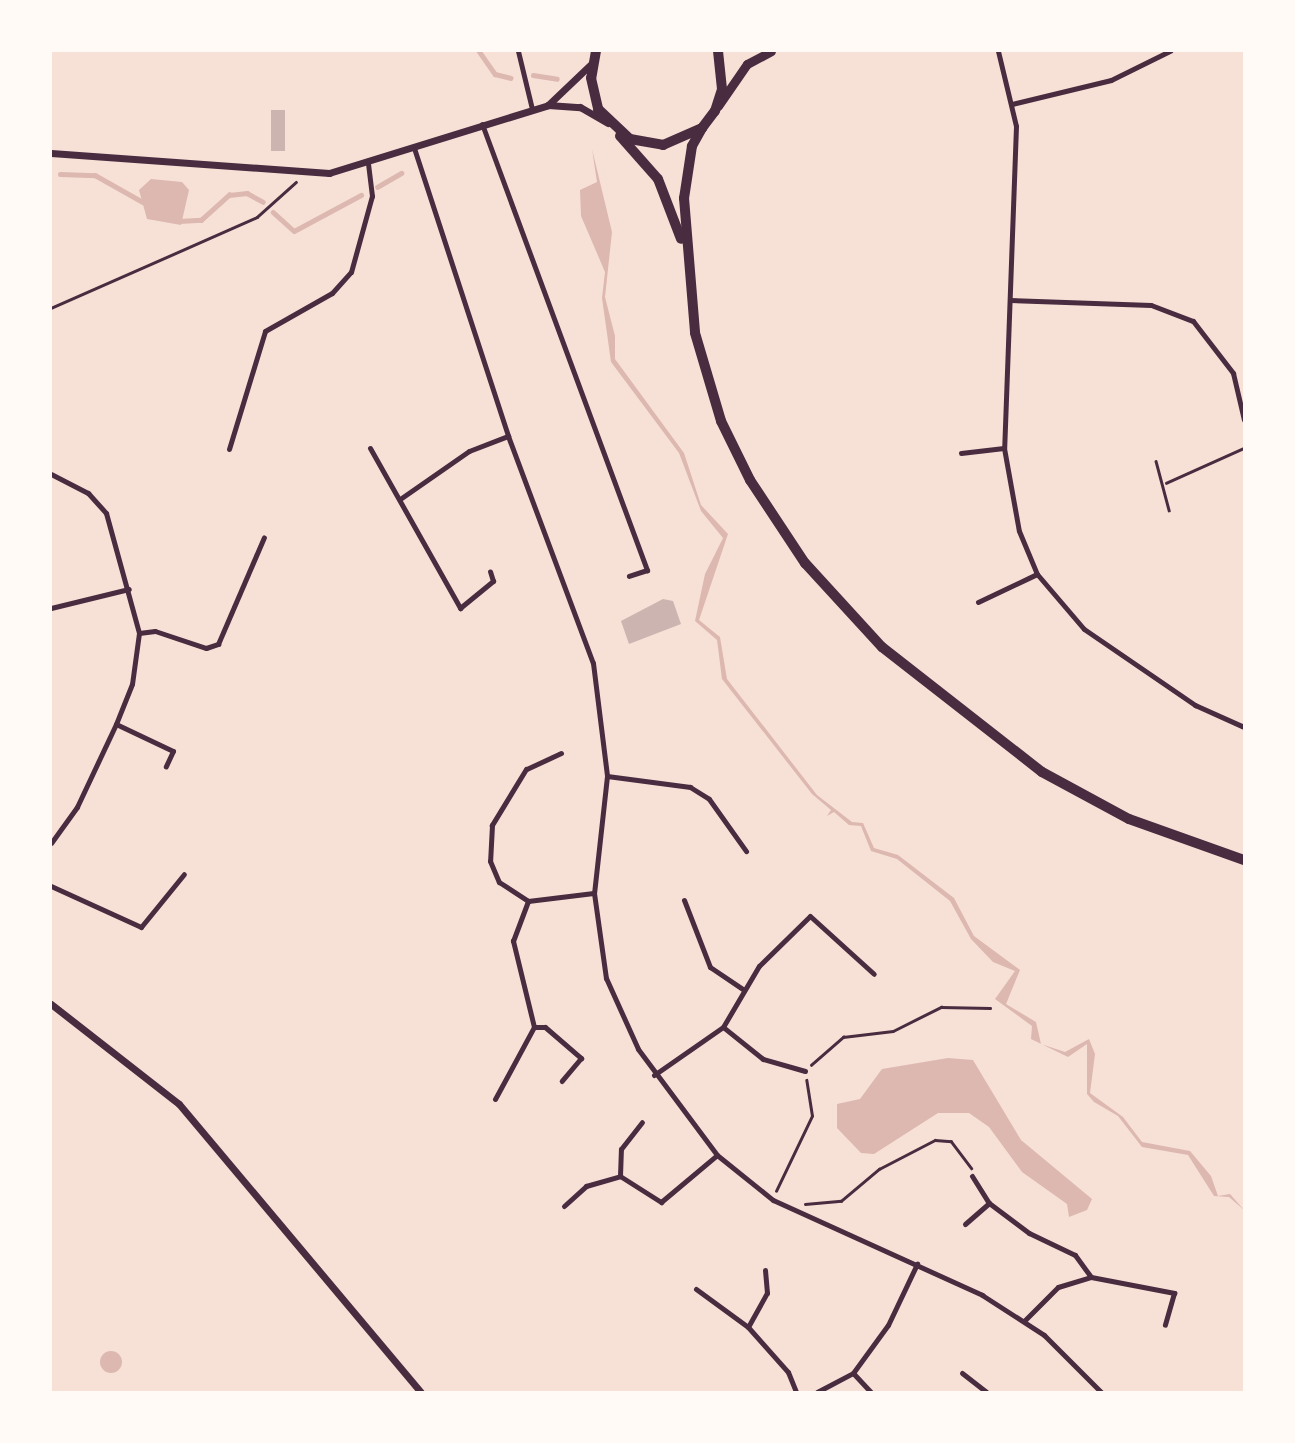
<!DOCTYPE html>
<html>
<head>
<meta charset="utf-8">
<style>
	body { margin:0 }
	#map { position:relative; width:1295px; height:1443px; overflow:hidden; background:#f7e1d7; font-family:Overpass,sans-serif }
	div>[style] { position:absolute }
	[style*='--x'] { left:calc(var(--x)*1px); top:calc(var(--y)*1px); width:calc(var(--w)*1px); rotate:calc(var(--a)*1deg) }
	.water>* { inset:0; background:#dcb8b0 }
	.round { border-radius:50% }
	.stream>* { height:4.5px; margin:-2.25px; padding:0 2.25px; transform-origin:2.25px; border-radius:2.25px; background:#dcb8b0 }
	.building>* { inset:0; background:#ccb4b1; transform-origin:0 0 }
	.path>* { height:2.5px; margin:-1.25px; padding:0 1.25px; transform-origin:1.25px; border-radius:1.25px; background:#4a2c40 }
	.service>* { height:2.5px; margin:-1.25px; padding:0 1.25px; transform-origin:1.25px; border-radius:1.25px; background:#4a2c40 }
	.minor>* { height:5px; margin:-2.5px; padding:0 2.5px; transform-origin:2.5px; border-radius:2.5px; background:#4a2c40 }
	.tertiary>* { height:7px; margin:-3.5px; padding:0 3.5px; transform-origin:3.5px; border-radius:3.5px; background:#4a2c40 }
	.primary>* { height:9px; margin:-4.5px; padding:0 4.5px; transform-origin:4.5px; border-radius:4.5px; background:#4a2c40 }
	.trunk>* { height:10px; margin:-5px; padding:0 5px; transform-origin:5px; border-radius:5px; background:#4a2c40 }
	span { translate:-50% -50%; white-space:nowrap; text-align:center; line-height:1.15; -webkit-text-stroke:6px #fffaf5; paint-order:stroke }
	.frame { position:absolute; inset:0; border:52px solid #fffaf5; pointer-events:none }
</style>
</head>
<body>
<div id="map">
	<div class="water">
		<i style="clip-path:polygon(592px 149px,612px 232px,605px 297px,615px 336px,615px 359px,684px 453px,701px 505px,728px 534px,699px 620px,720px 637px,727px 679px,817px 795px,852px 822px,863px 823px,874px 848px,898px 855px,954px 898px,974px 936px,1020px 970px,1006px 1004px,1036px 1022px,1041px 1044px,1065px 1052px,1089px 1039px,1095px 1054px,1090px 1093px,1123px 1117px,1142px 1142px,1190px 1151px,1211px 1176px,1218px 1196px,1230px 1194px,1244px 1210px,1229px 1197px,1214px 1196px,1188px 1155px,1142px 1147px,1118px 1116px,1094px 1102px,1087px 1094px,1087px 1044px,1068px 1057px,1031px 1039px,1032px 1026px,995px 999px,1015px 971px,993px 962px,971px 939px,950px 901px,897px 859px,871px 851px,861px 826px,849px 825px,834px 812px,827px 816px,831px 810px,812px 794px,722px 679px,717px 640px,695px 621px,705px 574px,723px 538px,701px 511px,679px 453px,611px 362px,602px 298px,605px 272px,581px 216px,580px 190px,597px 182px)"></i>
		<i style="clip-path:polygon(151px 179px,182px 182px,189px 190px,181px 225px,147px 219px,139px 190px)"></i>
		<i style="clip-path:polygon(948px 1058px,973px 1060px,1021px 1140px,1092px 1199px,1087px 1210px,1069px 1217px,1067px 1204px,1022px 1172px,989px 1127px,969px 1113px,938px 1113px,874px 1154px,861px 1153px,837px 1128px,837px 1104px,860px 1099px,882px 1069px)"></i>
		<i class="round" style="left:100px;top:1351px;width:22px;height:22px"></i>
	</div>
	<div class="stream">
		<i style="--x:479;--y:51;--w:28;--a:55"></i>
		<i style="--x:495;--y:74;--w:16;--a:14"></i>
		<i style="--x:533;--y:75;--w:24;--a:9"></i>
		<i style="--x:60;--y:174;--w:35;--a:2"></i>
		<i style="--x:95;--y:175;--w:55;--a:29.4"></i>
		<i style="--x:377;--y:187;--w:28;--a:-30"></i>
		<i style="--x:273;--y:212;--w:28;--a:42"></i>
		<i style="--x:294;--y:231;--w:76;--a:-28.2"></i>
		<i style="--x:179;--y:221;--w:22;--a:-3"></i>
		<i style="--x:201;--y:220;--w:38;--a:-42"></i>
		<i style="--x:229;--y:195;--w:18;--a:-6"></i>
		<i style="--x:247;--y:193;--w:18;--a:29"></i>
	</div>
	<div class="building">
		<i style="left:271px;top:110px;width:14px;height:41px"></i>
		<i style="clip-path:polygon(663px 599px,673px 601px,681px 624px,629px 644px,621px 621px)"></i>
	</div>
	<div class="path">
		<i style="--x:51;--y:308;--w:225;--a:-23.8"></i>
		<i style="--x:257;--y:217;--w:52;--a:-41.9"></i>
		<i style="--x:811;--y:1065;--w:43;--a:-41.2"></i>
		<i style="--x:843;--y:1037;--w:50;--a:-6.8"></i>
		<i style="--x:893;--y:1031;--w:54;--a:-26.6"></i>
		<i style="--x:941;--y:1007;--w:49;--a:1.2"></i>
		<i style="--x:776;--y:1191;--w:83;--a:-64.4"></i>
		<i style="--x:812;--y:1116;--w:36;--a:-99"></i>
		<i style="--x:805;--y:1204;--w:36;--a:-5"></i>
		<i style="--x:841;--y:1201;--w:50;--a:-40.1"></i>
		<i style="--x:879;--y:1169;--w:63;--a:-27.4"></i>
		<i style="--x:935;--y:1140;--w:16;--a:4"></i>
		<i style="--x:951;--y:1141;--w:34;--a:53"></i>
	</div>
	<div class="service">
		<i style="--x:1156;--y:461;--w:51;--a:75.1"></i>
		<i style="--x:1166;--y:483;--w:85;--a:-24.2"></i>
	</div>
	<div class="minor">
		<i style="--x:518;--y:51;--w:60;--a:76.4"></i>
		<i style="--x:998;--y:51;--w:77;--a:76.5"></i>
		<i style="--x:1016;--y:126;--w:322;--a:92.1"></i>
		<i style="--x:1004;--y:448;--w:84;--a:79.8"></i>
		<i style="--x:1019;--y:531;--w:47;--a:67.3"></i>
		<i style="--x:1037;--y:574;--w:72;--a:49.5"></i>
		<i style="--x:1084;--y:629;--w:135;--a:34.4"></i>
		<i style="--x:1195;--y:705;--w:54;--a:24.2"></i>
		<i style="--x:1012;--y:104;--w:102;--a:-13.6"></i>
		<i style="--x:1111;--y:80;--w:66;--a:-26.2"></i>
		<i style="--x:482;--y:124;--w:476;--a:69.7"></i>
		<i style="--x:647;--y:570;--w:19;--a:162"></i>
		<i style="--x:414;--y:148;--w:303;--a:71.9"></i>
		<i style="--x:508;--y:436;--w:242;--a:69.5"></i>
		<i style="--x:593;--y:663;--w:114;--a:82.9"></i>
		<i style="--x:607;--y:776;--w:118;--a:96.3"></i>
		<i style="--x:594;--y:893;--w:86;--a:82"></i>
		<i style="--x:606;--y:978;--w:78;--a:65.7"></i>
		<i style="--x:638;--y:1049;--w:132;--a:53.3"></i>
		<i style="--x:717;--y:1155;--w:72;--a:38.8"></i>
		<i style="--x:773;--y:1200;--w:230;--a:24.4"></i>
		<i style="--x:982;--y:1295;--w:74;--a:32.8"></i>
		<i style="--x:1044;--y:1335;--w:81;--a:45"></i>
		<i style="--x:1010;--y:300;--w:141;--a:2"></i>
		<i style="--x:1151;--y:305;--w:45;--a:20.9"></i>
		<i style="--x:1193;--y:321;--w:66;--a:52.4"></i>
		<i style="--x:1233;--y:373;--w:48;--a:76.8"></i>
		<i style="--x:370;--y:448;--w:184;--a:60.6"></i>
		<i style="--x:460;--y:608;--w:43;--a:-39.3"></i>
		<i style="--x:493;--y:581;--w:10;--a:-107"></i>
		<i style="--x:229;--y:449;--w:123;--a:-73"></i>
		<i style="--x:265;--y:331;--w:77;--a:-29.6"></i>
		<i style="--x:332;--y:293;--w:28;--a:-48"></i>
		<i style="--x:351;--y:272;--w:79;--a:-74.6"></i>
		<i style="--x:372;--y:196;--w:32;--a:-97"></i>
		<i style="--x:961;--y:453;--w:43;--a:-6.6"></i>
		<i style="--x:51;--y:474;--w:42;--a:27.2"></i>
		<i style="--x:88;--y:493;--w:27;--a:48"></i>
		<i style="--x:106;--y:513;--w:124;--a:74.6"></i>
		<i style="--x:139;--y:633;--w:51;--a:97.8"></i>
		<i style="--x:132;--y:684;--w:43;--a:111.8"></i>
		<i style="--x:116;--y:724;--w:92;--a:115.2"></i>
		<i style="--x:77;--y:807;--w:44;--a:125.8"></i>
		<i style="--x:400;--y:499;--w:84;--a:-34.8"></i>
		<i style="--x:469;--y:451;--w:42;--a:-21"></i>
		<i style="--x:978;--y:602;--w:65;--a:-25.4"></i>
		<i style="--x:51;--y:608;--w:80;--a:-13.7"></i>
		<i style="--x:139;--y:633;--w:16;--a:-7"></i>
		<i style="--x:155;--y:631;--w:54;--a:18.4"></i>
		<i style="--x:206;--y:648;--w:13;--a:-18"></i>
		<i style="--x:218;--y:644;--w:116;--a:-66.7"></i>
		<i style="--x:116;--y:724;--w:63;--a:25.3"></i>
		<i style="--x:173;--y:751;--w:17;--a:115"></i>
		<i style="--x:561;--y:753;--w:38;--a:155"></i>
		<i style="--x:526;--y:769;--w:66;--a:121.3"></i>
		<i style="--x:492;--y:825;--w:36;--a:93"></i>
		<i style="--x:490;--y:861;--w:23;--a:67"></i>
		<i style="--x:499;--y:882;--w:35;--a:33"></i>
		<i style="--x:528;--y:901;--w:66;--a:-6.9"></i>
		<i style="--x:607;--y:776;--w:84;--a:7.5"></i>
		<i style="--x:690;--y:787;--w:22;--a:32"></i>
		<i style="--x:709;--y:799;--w:64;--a:54.6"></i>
		<i style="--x:51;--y:886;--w:99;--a:24.5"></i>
		<i style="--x:141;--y:927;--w:68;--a:-50.9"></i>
		<i style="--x:684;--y:900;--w:72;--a:68.8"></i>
		<i style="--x:710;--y:967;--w:40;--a:34"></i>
		<i style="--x:534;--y:1027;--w:11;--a:0"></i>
		<i style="--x:545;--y:1027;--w:48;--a:40.7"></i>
		<i style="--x:581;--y:1058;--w:30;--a:130"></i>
		<i style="--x:805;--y:1071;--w:44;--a:-164.1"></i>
		<i style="--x:763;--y:1059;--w:51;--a:-141.3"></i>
		<i style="--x:723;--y:1027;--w:71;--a:-59.5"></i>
		<i style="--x:759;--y:966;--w:71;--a:-44.4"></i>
		<i style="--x:810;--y:916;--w:86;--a:42.2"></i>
		<i style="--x:654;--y:1075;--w:84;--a:-34.8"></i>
		<i style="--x:495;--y:1099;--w:82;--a:-61.6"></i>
		<i style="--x:534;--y:1027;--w:89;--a:-103.7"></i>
		<i style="--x:513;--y:941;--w:43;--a:-69.4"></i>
		<i style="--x:620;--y:1176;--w:49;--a:32.4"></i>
		<i style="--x:661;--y:1202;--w:73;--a:-40"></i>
		<i style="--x:620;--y:1176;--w:27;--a:-88"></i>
		<i style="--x:621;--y:1149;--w:34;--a:-52"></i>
		<i style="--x:972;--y:1176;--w:32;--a:58"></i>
		<i style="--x:564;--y:1206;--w:30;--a:-42"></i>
		<i style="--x:586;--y:1186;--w:35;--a:-16"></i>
		<i style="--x:965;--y:1224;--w:32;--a:-41"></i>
		<i style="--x:989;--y:1203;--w:50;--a:36.9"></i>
		<i style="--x:1029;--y:1233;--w:51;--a:25.6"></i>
		<i style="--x:1075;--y:1255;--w:27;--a:54"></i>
		<i style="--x:1091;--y:1277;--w:85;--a:10.9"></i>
		<i style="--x:1174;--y:1293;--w:33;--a:106"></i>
		<i style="--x:696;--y:1289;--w:64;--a:36.2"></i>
		<i style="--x:748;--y:1327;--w:60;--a:48.4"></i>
		<i style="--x:788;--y:1372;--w:22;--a:68"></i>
		<i style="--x:1024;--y:1321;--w:48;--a:-45"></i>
		<i style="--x:1058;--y:1287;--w:34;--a:-17"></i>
		<i style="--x:748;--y:1327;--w:39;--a:-61"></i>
		<i style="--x:767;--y:1293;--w:23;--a:-95"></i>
		<i style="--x:853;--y:1373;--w:26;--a:47"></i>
		<i style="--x:962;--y:1373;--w:31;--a:38"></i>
		<i style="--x:817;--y:1392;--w:41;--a:-27.8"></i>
		<i style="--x:853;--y:1373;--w:59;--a:-53.9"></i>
		<i style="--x:888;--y:1325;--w:68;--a:-64.6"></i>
	</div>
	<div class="tertiary">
		<i style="--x:548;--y:105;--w:58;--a:-43.6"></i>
		<i style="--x:51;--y:153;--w:279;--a:4.1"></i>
		<i style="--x:329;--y:173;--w:229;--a:-17.2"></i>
		<i style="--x:548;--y:105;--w:32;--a:4"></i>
		<i style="--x:580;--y:107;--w:32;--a:30"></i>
		<i style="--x:51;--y:1004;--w:162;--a:38"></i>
		<i style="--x:179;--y:1104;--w:376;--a:50"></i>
	</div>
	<div class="primary">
		<i style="--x:718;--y:106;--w:51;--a:-55.4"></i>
		<i style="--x:747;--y:64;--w:27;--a:-28"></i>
	</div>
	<div class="trunk">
		<i style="--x:596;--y:51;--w:27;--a:100"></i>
		<i style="--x:591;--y:78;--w:32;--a:77"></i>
		<i style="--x:598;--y:109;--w:44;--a:43.2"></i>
		<i style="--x:630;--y:139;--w:34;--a:10"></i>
		<i style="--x:663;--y:145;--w:43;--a:-23.6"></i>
		<i style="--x:702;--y:128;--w:21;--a:-53"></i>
		<i style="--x:715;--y:111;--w:23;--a:-72"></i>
		<i style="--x:722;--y:89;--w:38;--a:-96"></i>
		<i style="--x:702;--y:128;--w:21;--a:119"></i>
		<i style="--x:692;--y:146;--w:53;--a:98.7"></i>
		<i style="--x:684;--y:198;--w:135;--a:85.3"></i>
		<i style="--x:695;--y:333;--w:92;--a:73.5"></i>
		<i style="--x:721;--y:421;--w:66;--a:63.8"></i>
		<i style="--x:750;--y:480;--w:100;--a:56.5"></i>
		<i style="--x:805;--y:563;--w:114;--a:47.5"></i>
		<i style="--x:882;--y:647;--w:203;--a:38"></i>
		<i style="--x:1042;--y:772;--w:99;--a:28.4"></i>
		<i style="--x:1129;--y:819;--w:122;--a:19.6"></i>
		<i style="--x:620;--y:136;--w:57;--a:48.5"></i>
		<i style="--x:658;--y:179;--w:64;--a:69"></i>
	</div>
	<div class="frame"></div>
</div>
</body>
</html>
